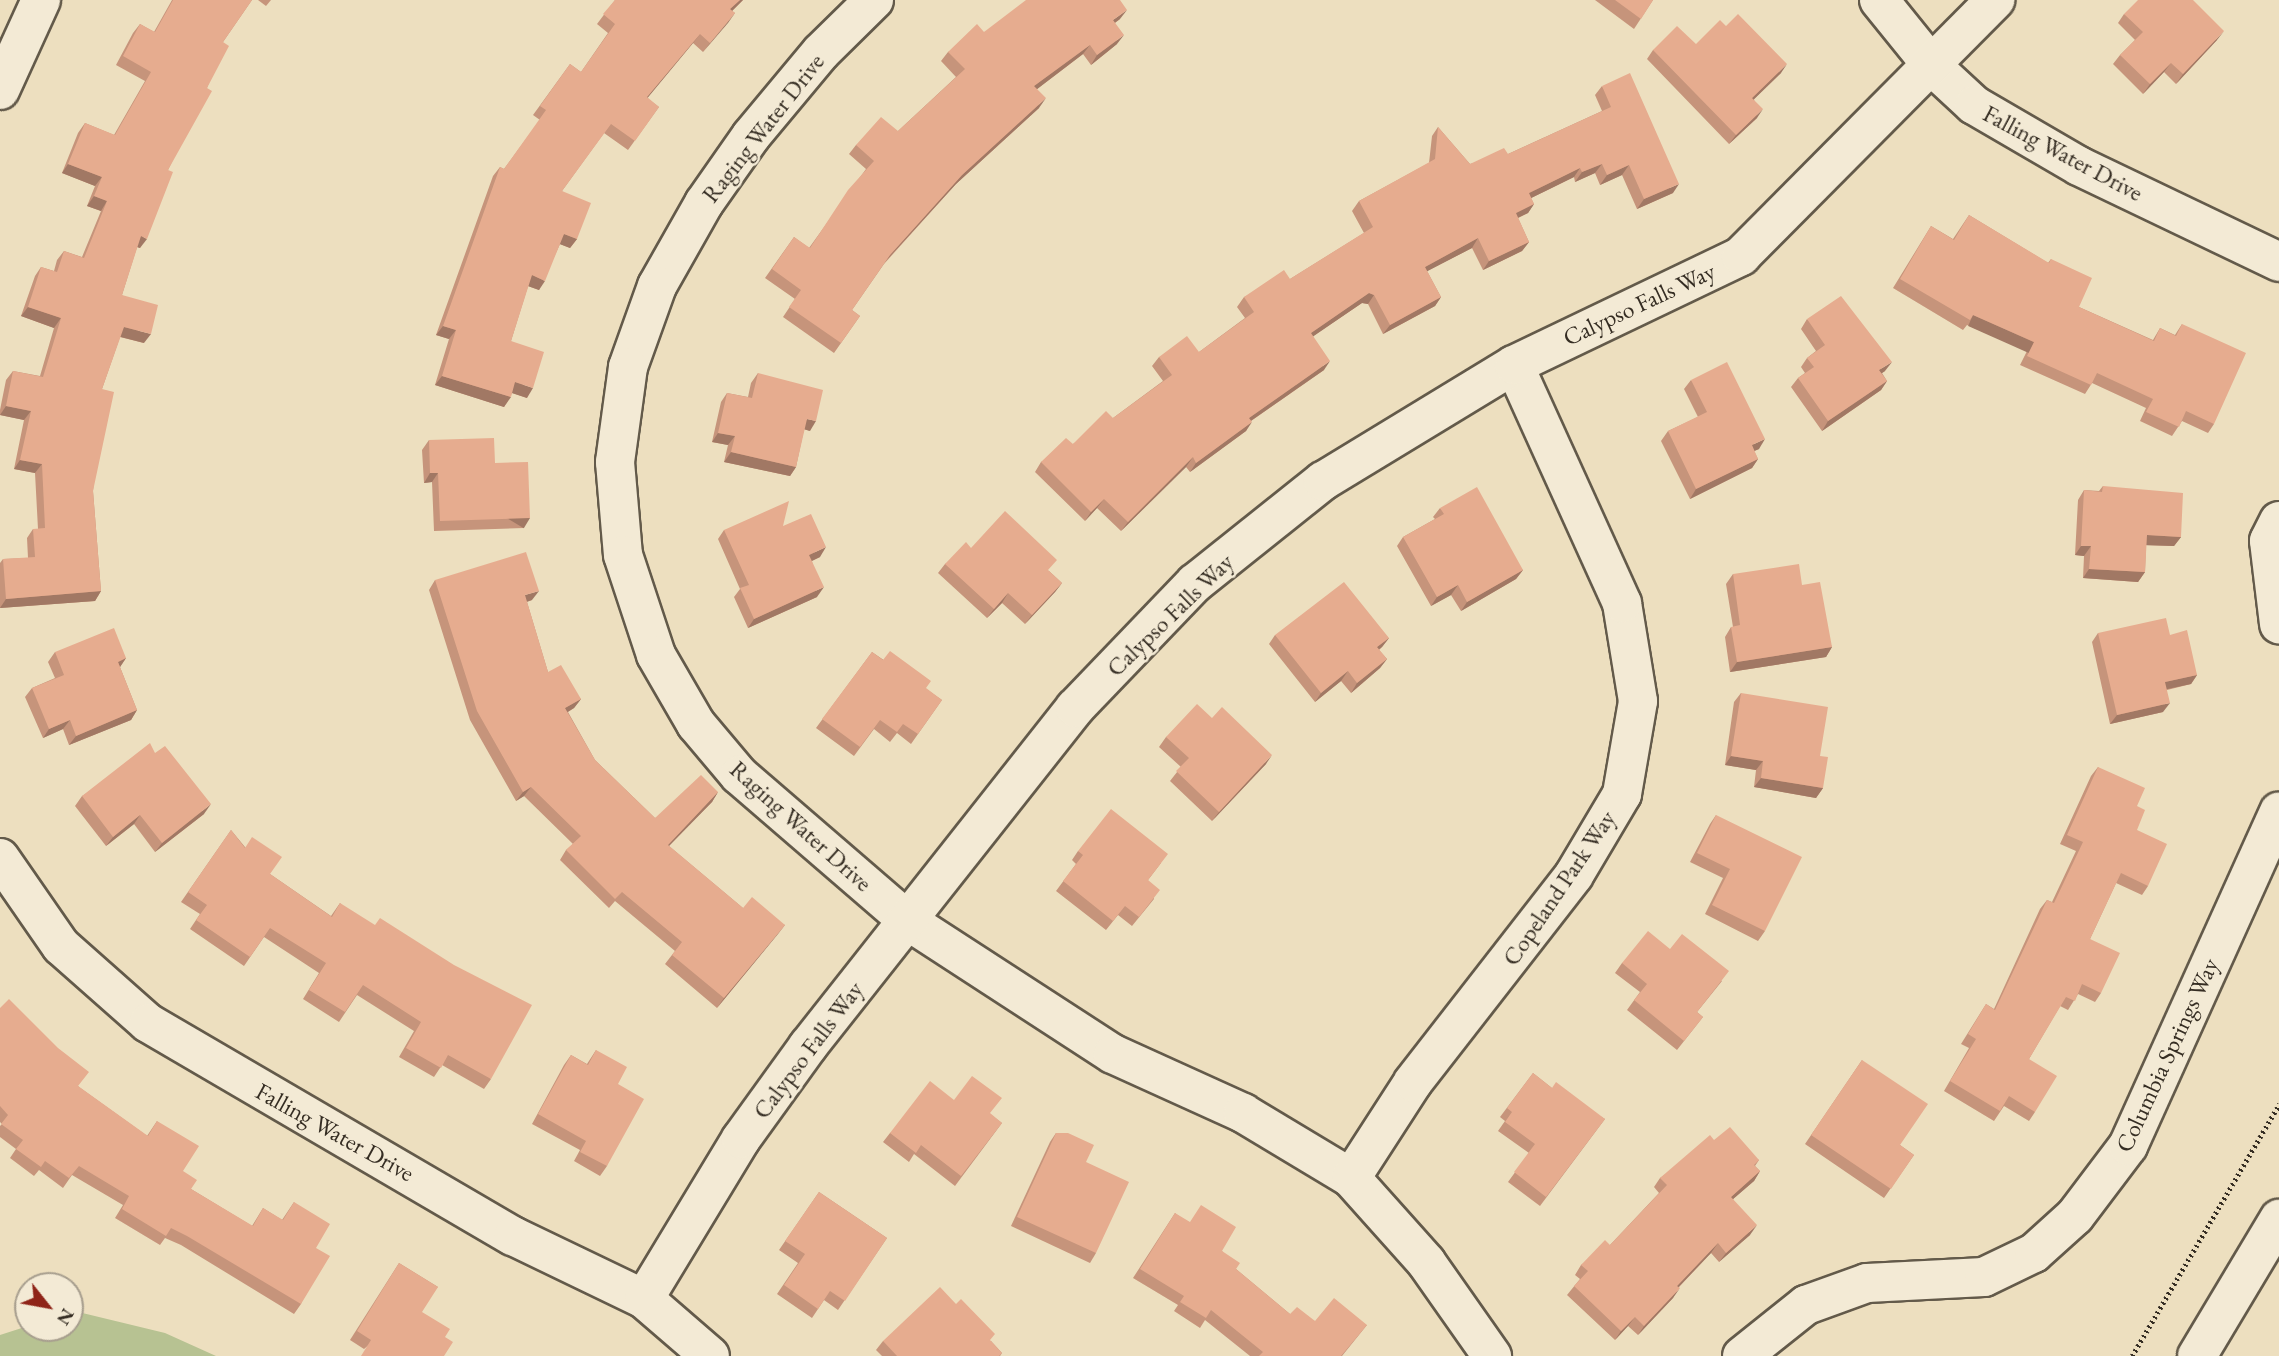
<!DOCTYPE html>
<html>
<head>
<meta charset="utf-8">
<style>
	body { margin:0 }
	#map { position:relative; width:2279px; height:1356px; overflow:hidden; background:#eddfbf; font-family:"EB Garamond",serif }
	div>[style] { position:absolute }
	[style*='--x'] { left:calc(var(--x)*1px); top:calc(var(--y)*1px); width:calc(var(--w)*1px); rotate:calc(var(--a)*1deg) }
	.green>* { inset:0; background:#b7c292 }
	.path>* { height:4.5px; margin-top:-2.25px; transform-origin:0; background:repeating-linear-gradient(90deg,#352d23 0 2px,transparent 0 5.5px) }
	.roads { filter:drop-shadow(2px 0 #635a4a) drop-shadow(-2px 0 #635a4a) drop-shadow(0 2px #635a4a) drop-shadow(0 -2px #635a4a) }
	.minor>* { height:38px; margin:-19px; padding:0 19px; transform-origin:19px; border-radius:19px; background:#f3ead5 }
	.secondary>* { height:38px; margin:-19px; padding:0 19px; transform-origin:19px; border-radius:19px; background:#f3ead5 }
	.wall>* { inset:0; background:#c6947b }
	.shaded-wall>* { inset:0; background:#a17864; transform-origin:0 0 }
	.building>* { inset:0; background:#e6ac8f }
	span { translate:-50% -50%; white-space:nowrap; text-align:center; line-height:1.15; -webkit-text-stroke:5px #f3ead5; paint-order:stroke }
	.street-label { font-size:24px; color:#352d23 }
	.north { position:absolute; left:14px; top:1272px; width:70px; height:70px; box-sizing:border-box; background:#f3ead5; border:2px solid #a79e8e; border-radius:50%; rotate:121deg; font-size:19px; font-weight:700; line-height:28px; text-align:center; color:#352d23 }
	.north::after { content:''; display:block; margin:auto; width:24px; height:32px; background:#8f2418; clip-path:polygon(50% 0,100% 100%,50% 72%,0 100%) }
</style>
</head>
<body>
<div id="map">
	<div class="green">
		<i style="clip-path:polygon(70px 1310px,165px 1333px,216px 1356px,0 1356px,0 1335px,28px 1326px,70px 1328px)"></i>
	</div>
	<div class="path">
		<i style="--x:2132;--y:1356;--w:292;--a:-59.7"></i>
	</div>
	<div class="roads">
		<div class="minor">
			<i style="--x:874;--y:0;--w:74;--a:135.5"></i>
			<i style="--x:821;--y:52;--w:109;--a:129.8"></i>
			<i style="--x:751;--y:136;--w:82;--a:125"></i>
			<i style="--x:704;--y:203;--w:95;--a:119.5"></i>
			<i style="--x:657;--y:286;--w:86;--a:109.7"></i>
			<i style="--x:628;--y:367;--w:96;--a:97.8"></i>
			<i style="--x:615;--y:462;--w:93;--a:85.1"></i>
			<i style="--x:623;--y:555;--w:105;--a:71.7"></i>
			<i style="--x:656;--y:655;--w:80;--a:59.9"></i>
			<i style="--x:696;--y:724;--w:67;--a:49.9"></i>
			<i style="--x:739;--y:775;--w:223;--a:40.8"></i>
			<i style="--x:908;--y:921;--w:244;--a:33"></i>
			<i style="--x:1113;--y:1054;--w:143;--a:24.4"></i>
			<i style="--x:1243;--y:1113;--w:126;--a:31"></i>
			<i style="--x:1351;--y:1178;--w:113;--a:48.2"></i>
			<i style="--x:1426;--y:1262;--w:115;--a:54.9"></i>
			<i style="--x:1879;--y:0;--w:86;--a:51.1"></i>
			<i style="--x:1933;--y:67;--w:56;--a:42.8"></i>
			<i style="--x:1974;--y:105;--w:121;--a:30.2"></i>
			<i style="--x:2079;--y:166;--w:222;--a:25.6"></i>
			<i style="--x:0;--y:90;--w:99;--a:-65.5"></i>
			<i style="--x:2279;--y:521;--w:22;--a:117"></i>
			<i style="--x:2269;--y:541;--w:84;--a:83.1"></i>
			<i style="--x:0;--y:858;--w:107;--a:55.3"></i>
			<i style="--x:61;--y:946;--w:116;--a:41.5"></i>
			<i style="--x:148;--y:1023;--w:423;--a:30.3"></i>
			<i style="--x:513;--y:1236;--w:145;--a:25.7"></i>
			<i style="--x:644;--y:1299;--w:87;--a:40.8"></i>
			<i style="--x:1351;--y:1178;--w:114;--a:-57.1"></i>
			<i style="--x:1413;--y:1082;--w:262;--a:-52.1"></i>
			<i style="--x:1574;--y:875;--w:94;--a:-59.3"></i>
			<i style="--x:1622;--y:794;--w:94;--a:-80.2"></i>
			<i style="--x:1638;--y:701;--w:99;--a:-99.3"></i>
			<i style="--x:1622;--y:603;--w:261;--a:-114.4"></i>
			<i style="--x:644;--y:1299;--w:187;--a:-58.8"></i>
			<i style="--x:741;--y:1139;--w:115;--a:-54.2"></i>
			<i style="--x:808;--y:1046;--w:431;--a:-51.7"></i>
			<i style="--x:1075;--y:708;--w:173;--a:-46.2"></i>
			<i style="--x:1195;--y:583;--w:164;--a:-38.6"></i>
			<i style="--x:1323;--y:481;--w:223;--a:-31.3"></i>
			<i style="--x:1514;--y:365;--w:252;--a:-25.6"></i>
			<i style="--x:1741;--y:256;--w:361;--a:-45.2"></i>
			<i style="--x:1742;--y:1356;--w:82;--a:-38.6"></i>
			<i style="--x:1806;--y:1305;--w:65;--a:-19.8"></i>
			<i style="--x:1867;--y:1283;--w:117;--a:-2.9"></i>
			<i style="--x:1984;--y:1277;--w:55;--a:-25.6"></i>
			<i style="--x:2034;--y:1253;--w:55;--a:-42.1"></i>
			<i style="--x:2075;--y:1216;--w:88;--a:-52.9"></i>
			<i style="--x:2128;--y:1146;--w:367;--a:-65.7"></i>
		</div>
		<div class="secondary">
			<i style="--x:2197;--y:1356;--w:160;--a:-59.1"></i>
		</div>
	</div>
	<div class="wall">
		<i style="clip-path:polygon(172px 0,252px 0,223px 42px,207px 88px,168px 170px,140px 248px,137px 247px,122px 295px,144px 343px,120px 337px,102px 389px,93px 491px,101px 591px,95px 601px,0 608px,0 563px,3px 559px,28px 558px,27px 538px,33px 529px,38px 529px,35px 473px,14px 469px,24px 420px,0 415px,0 410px,6px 380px,13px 371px,40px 376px,54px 328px,21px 316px,35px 276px,41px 267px,54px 271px,57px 260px,64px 251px,82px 257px,101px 211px,87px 206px,95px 186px,62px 173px,78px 133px,85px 123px,114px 135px,145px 81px,116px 65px,133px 33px,140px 24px,154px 32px)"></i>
		<i style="clip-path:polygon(258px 0,271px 0,266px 6px)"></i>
		<i style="clip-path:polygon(615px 0,743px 0,732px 11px,735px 13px,703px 52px,693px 43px,647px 98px,659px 107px,628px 150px,604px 133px,562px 191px,577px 239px,570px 248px,560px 244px,539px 290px,528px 286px,511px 341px,527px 398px,512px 393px,504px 407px,435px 385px,449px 339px,436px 335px,493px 176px,500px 167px,504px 169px,540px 120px,533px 115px,570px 64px,581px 72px,608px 33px,597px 24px)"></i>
		<i style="clip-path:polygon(1595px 0,1653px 0,1634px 29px)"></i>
		<i style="clip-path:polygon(2124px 14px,2217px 40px,2176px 84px,2164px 72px,2143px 94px,2113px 64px,2120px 55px,2135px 40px,2118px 23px)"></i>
		<i style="clip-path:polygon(1120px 19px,1115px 23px,1117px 44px,1091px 65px,1083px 54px,1037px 89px,1039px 108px,956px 184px,884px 264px,852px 310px,860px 316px,834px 353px,783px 317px,795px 299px,765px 278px,794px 237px,809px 248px,866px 169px,849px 154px,856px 145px,898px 131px,956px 77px,941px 61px,948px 52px,984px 32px)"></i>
		<i style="clip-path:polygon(1696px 44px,1781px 73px,1754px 99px,1757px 118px,1729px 144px,1647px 59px,1653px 50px)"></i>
		<i style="clip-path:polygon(1602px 86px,1673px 193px,1637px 209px,1622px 175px,1600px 185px,1595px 173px,1575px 182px,1574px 177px,1531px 198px,1534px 204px,1528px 213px,1518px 218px,1529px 242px,1522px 251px,1483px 270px,1472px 248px,1427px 271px,1441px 297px,1435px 306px,1383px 334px,1368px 304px,1362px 303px,1313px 336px,1324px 370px,1251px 421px,1246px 431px,1190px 472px,1186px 467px,1121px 531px,1097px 508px,1085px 521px,1035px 472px,1041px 462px,1073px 444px,1113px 418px,1163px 381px,1152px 366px,1159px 357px,1199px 352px,1245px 318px,1237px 307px,1244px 297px,1290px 279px,1364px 233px,1352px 211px,1359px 201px,1429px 163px,1432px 136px,1438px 127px,1470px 164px,1508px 154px,1602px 111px,1595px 95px)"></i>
		<i style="clip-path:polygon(1969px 215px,2048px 263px,2051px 259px,2079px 307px,2153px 340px,2160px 328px,2175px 335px,2182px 324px,2214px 424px,2208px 433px,2182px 421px,2172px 436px,2140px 421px,2146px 408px,2092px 383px,2085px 394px,2020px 365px,2027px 351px,1967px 325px,1963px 330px,1893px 288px,1931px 226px,1953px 239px)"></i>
		<i style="clip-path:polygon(1807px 319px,1885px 371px,1882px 373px,1887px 381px,1881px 390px,1822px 431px,1791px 387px,1798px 378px,1805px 373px,1801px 367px,1807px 358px,1816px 351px,1801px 329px)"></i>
		<i style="clip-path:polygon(758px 373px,810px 431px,804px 429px,796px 467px,790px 476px,724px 462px,728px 445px,712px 442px,721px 402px,727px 393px,748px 397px,751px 383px)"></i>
		<i style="clip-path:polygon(1691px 380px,1759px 449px,1754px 451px,1758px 459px,1752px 468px,1690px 499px,1661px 441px,1668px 431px,1698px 417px,1684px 389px)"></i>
		<i style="clip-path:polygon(429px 440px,524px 528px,434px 531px,432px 482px,424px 483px,422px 450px)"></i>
		<i style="clip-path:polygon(2103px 486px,2181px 537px,2174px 546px,2146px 545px,2145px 572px,2138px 582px,2083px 578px,2084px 556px,2075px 555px,2078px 500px,2084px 490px,2099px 491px)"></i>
		<i style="clip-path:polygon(1440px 508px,1523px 570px,1516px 579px,1461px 611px,1451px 595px,1431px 606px,1397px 546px,1403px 537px,1435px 519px,1433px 517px)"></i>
		<i style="clip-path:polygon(783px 526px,820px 557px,812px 561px,817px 597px,748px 628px,734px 597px,740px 589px,718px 539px,724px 530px)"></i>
		<i style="clip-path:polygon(971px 548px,1049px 571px,1062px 583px,1055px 592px,1025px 624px,1002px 603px,987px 618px,938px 573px,945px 564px)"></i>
		<i style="clip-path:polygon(1733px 574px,1802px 585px,1832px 647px,1826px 657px,1730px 672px,1725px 637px,1731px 627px,1733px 627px,1726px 584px)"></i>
		<i style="clip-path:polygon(435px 580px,532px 600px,527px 602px,548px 672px,581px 699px,574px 708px,568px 712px,595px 760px,655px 818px,718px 792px,712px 802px,669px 846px,743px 908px,785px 925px,717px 1008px,665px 964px,675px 951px,615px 901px,609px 908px,560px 860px,566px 850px,573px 844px,524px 796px,516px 801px,470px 720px,429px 590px)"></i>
		<i style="clip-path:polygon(2098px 633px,2170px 635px,2197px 675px,2191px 684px,2167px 690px,2163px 712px,2110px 724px,2092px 642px)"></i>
		<i style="clip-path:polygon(1275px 635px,1389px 638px,1382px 647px,1379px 650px,1387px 659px,1380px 668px,1351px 693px,1341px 681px,1315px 702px,1269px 644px)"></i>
		<i style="clip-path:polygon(55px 652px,126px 658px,120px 667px,137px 710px,131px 720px,69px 745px,63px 729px,43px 738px,25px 697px,32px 688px,55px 678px,48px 662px)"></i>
		<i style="clip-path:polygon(872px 652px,942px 700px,911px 744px,897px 733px,890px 742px,874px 729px,854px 756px,816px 728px)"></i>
		<i style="clip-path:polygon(1741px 693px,1820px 756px,1823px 788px,1816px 798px,1754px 787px,1756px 770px,1725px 765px,1734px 702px)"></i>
		<i style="clip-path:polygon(1212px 718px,1266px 764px,1212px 821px,1170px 781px,1181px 767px,1159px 747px,1166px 737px)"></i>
		<i style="clip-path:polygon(155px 753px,204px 814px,155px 852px,134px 824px,106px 846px,75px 806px,82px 796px)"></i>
		<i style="clip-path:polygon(2098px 767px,2137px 806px,2137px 830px,2148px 886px,2142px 895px,2116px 883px,2090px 939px,2101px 993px,2095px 1002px,2078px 994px,2068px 1010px,2060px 1006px,2029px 1059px,2035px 1112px,2029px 1121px,2004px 1106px,1994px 1121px,1944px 1091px,1969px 1048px,1961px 1044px,1986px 1004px,1994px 1009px,2040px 909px,2047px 900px,2052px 902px,2076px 851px,2060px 844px,2091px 776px)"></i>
		<i style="clip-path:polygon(1716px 815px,1765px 931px,1758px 941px,1705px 914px,1723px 878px,1690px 862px,1710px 824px)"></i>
		<i style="clip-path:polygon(231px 830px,245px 847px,270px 874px,331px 916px,340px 903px,491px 1079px,484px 1089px,442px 1065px,434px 1077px,399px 1057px,414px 1031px,357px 995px,339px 1022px,303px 999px,319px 973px,264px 937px,244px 966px,190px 929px,200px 914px,181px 902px)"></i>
		<i style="clip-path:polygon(1078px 851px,1161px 863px,1148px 880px,1154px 899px,1132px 926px,1118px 915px,1106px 930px,1056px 891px,1076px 864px,1072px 860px)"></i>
		<i style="clip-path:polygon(1670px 949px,1722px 981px,1697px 1012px,1703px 1017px,1677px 1050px,1627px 1010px,1640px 992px,1615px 973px,1622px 963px)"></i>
		<i style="clip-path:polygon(0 1008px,79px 1087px,147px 1136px,157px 1121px,191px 1189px,252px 1226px,263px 1208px,282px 1220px,294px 1202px,316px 1248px,301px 1304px,294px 1314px,181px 1245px,165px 1238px,160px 1245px,115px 1218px,123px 1205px,72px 1175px,63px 1188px,39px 1170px,34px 1176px,10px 1158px,16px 1149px,0 1137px,0 1126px,2px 1124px,0 1122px)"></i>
		<i style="clip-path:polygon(596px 1050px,618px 1084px,607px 1166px,600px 1176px,574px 1161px,580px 1150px,532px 1124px,564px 1065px,571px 1055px,587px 1064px)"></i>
		<i style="clip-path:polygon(1862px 1060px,1900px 1145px,1914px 1155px,1884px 1198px,1805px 1144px)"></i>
		<i style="clip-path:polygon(1533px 1073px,1552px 1088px,1605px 1119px,1540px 1206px,1508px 1182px,1529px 1153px,1498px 1131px,1505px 1121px,1500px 1117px)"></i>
		<i style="clip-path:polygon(954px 1100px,990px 1114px,1002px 1123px,955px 1186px,914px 1154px,909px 1162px,883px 1142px,890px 1133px)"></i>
		<i style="clip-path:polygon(1056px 1133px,1086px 1162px,1096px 1253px,1090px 1263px,1011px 1226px,1050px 1142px)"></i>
		<i style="clip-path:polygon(1714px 1140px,1759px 1160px,1755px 1166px,1760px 1171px,1754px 1181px,1733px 1199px,1750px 1235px,1719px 1262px,1711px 1253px,1679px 1287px,1673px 1298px,1638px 1335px,1628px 1326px,1615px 1340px,1567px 1295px,1580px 1279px,1575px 1275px,1581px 1265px,1610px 1245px,1659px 1193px,1654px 1187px,1660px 1178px)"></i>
		<i style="clip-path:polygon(819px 1192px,887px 1238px,838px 1310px,824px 1300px,812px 1318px,777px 1294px,798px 1263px,779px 1250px)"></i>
		<i style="clip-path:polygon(1175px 1213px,1222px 1251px,1236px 1269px,1290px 1314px,1315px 1321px,1367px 1325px,1342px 1356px,1250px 1356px,1205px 1320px,1200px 1328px,1174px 1311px,1178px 1305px,1133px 1278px)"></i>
		<i style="clip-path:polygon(399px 1263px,438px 1287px,364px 1349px,350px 1340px)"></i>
		<i style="clip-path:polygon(883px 1341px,991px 1341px,1002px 1353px,1000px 1356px,882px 1356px,876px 1350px)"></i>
	</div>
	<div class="shaded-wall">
		<i style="clip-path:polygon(740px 0,743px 0,724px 19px,730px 9px)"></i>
		<i style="clip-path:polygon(1127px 10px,1120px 19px,1106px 29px,1113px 20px)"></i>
		<i style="clip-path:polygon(735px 13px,728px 23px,703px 52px,710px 43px)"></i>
		<i style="clip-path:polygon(2224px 31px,2217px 40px,2176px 84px,2183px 74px)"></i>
		<i style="clip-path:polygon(700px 34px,693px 43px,640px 107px,647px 97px)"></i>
		<i style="clip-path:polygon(1124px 35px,1117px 44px,1091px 65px,1097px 55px)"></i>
		<i style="clip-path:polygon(1090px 45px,1083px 54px,1028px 96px,1034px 86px)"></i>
		<i style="clip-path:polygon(2171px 63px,2164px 72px,2143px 94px,2150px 84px)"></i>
		<i style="clip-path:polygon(1787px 64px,1781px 73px,1746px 107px,1752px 98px)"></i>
		<i style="clip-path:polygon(1046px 98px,1039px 108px,956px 184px,883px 264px,890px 255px,962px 175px)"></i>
		<i style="clip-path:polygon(1763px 109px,1757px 118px,1729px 144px,1736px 135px)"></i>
		<i style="clip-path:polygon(68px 164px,102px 177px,95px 186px,62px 173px)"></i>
		<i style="clip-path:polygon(1602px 164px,1595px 173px,1575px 182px,1582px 172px)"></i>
		<i style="clip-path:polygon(1629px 165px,1622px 175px,1600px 185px,1607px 175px)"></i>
		<i style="clip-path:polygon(1580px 168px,1574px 177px,1523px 202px,1529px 193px)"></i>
		<i style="clip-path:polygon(1679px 184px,1673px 193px,1637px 209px,1644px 199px)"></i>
		<i style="clip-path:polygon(94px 196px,107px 201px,101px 211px,87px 206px)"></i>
		<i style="clip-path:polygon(1534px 204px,1528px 213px,1509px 222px,1516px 213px)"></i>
		<i style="clip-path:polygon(564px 234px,577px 239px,570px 248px,557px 243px)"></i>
		<i style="clip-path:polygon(141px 236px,147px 239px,140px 248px,134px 246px)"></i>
		<i style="clip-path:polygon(1478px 238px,1472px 248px,1418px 276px,1425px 267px)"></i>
		<i style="clip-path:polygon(1529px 242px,1522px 251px,1483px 270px,1489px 261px)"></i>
		<i style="clip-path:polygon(532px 275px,545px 281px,539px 290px,525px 285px)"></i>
		<i style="clip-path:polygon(1369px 293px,1374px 295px,1368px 304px,1362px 303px,1305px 342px,1311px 333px)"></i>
		<i style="clip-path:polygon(1441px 297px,1435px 306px,1383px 334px,1390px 325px)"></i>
		<i style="clip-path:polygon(28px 307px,61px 318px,54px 328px,21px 316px)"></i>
		<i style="left:1973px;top:315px;width:67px;height:12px;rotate:24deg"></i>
		<i style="clip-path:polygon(443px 326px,456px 330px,449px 339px,436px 335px)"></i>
		<i style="clip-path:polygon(124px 327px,151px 334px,144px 343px,117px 336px)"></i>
		<i style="clip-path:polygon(1330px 361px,1324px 370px,1242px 427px,1249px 418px)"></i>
		<i style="clip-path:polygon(1892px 362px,1885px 371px,1873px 379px,1879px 370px)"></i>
		<i style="clip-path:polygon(442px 376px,511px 397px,504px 407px,435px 385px)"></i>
		<i style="clip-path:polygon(1887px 381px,1881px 390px,1822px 431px,1828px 421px)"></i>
		<i style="clip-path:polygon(515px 382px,533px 388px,527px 398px,509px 392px)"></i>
		<i style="clip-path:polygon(6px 406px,31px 411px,24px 420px,0 415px)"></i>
		<i style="clip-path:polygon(807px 419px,816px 421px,810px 431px,800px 428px)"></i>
		<i style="clip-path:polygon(1252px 422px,1246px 431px,1190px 472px,1196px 463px)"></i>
		<i style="clip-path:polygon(718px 433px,735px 436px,728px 445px,712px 442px)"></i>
		<i style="clip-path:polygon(1765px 439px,1759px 449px,1745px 455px,1752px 445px)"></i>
		<i style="clip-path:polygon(731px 452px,796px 467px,790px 476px,724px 462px)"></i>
		<i style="clip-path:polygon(1193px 457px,1186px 467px,1121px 531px,1128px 522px)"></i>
		<i style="clip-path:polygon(1758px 459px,1752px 468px,1690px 499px,1696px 489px)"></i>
		<i style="clip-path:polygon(20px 460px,42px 464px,35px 473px,14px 469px)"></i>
		<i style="clip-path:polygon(430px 473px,438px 473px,432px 482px,424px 483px)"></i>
		<i style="clip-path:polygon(1104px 499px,1097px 508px,1085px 521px,1091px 512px)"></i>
		<i style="left:530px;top:518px;width:12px;height:90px;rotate:121deg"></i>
		<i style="clip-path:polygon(2147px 535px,2181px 537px,2174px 546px,2140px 545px)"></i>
		<i style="clip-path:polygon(2081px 546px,2091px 546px,2084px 556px,2075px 555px)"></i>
		<i style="clip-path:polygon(826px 547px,820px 557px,803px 565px,809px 555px)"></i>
		<i style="clip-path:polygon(2089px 569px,2145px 572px,2138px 582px,2083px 578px)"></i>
		<i style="clip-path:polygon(1523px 570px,1516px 579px,1461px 611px,1467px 602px)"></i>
		<i style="clip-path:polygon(1062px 583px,1055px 592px,1025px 624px,1032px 615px)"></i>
		<i style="clip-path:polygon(1458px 585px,1451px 595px,1431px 606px,1437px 597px)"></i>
		<i style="clip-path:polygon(824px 587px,817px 597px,748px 628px,754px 619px)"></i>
		<i style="clip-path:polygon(101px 591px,95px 601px,0 608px,6px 599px)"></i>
		<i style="clip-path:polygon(539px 591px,532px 600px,519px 604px,525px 595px)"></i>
		<i style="clip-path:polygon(1008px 593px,1002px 603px,987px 618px,994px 609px)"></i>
		<i style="clip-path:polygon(1389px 638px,1382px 647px,1370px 656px,1377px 647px)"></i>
		<i style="clip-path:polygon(1832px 647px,1826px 657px,1730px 672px,1737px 662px)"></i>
		<i style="clip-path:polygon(126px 658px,120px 667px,118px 662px)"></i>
		<i style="clip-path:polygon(1387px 659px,1380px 668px,1351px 693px,1357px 683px)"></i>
		<i style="clip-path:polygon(1348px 671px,1341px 681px,1315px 702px,1321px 693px)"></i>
		<i style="clip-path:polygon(2197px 675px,2191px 684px,2158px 691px,2165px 682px)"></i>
		<i style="clip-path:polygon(581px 699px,574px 708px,559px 717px,565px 708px)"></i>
		<i style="clip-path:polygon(2170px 703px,2163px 712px,2110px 724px,2117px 715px)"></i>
		<i style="clip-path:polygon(137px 710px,131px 720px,69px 745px,76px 736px)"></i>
		<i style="clip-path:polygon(70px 720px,63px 729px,43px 738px,49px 729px)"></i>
		<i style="clip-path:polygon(1272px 755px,1266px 764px,1212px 821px,1219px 812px)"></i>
		<i style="clip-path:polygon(1731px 756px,1763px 761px,1756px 770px,1725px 765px)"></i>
		<i style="clip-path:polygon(1761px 778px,1823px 788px,1816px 798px,1754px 787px)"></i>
		<i style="clip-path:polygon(531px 787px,524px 796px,516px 801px,523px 792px)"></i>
		<i style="clip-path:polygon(718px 792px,712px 802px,661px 854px,668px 845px)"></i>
		<i style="clip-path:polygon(211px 804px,204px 814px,155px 852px,162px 843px)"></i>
		<i style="clip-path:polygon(140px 815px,134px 824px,106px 846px,113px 837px)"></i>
		<i style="clip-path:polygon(785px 925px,778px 934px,717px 1008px,724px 998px)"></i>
		<i style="clip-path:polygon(1760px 1171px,1754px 1181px,1725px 1206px,1731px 1197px)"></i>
		<i style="clip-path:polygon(1757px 1225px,1750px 1235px,1719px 1262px,1726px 1253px)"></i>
		<i style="clip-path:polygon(1718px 1243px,1711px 1253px,1671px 1295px,1677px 1286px)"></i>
		<i style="clip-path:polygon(1680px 1288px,1673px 1298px,1638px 1335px,1644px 1326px)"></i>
		<i style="clip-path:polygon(1635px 1317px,1628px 1326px,1615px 1340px,1621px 1331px)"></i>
	</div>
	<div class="building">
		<i style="clip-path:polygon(173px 0,252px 0,223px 42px,229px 46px,207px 88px,212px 91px,168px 170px,173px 172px,147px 239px,141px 236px,122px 295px,158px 305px,151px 334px,124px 327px,102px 389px,114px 392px,93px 491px,101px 591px,6px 599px,3px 559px,35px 557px,33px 529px,45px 528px,42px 464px,20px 460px,31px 411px,6px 406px,13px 371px,43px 377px,61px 318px,28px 307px,41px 267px,57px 272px,64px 251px,84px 258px,107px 201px,94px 196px,102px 177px,68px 164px,85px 123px,115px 135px,151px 72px,123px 56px,140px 24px,155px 32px)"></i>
		<i style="clip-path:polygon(615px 0,740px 0,730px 9px,735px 13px,710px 43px,700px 34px,647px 97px,659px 107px,635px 141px,611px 124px,562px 191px,591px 203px,577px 239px,564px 234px,545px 281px,532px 275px,511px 341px,544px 352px,533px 388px,515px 382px,511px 397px,442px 376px,456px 330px,443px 326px,500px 167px,504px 169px,546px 110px,540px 106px,570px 64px,581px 72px,615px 24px,603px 14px)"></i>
		<i style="clip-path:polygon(1026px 0,1120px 0,1127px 10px,1113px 20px,1124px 35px,1097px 55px,1090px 45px,1034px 86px,1046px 98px,962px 175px,890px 255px,852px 310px,860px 316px,841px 343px,789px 307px,801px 290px,772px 269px,794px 237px,810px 248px,848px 190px,874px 161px,856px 145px,881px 117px,898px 131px,965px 69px,948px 52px,977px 24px,984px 32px)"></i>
		<i style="clip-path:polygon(1615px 0,1653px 0,1641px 19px)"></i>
		<i style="clip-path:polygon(2138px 0,2193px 0,2224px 31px,2183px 74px,2171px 63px,2150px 84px,2120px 55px,2143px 32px,2124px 14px)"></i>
		<i style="clip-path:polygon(1738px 14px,1787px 64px,1752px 98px,1763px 109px,1736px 135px,1653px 50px,1677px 26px,1696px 44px,1720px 20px,1726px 26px)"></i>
		<i style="clip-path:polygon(1630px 73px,1679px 184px,1644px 199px,1629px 165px,1607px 175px,1602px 164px,1582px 172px,1580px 168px,1529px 193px,1534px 204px,1516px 213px,1529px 242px,1489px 261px,1478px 238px,1425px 267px,1441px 297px,1390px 325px,1374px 295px,1369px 293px,1311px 333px,1330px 361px,1249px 418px,1252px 422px,1196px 463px,1193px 457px,1128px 522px,1104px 499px,1091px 512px,1041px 462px,1066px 438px,1073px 444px,1106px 411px,1113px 418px,1172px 375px,1159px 357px,1187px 336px,1199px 352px,1254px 312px,1244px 297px,1284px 270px,1290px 279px,1373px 227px,1359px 201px,1435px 159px,1438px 127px,1470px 164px,1504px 148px,1508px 154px,1611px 107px,1602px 86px)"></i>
		<i style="clip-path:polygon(1969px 215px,2049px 263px,2051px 259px,2092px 278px,2079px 307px,2154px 341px,2160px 328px,2176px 336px,2182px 324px,2246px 353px,2214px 424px,2186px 411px,2179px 427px,2146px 412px,2153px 399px,2097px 373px,2091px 385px,2027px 356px,2034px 342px,1973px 315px,1970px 320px,1900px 279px,1931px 226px,1954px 240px)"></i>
		<i style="clip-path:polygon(1841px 296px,1892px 362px,1879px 370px,1887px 381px,1828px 421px,1798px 378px,1814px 367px,1807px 358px,1825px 345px,1807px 319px)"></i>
		<i style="clip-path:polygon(1727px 362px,1765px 439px,1752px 445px,1758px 459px,1696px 489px,1668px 431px,1707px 412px,1691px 380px)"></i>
		<i style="clip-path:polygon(758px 373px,823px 390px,816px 421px,807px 419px,796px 467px,731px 452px,735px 436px,718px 433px,727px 393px,752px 398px)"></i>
		<i style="clip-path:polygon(494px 438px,495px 463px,528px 462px,530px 518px,440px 521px,438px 473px,430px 473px,429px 440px)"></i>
		<i style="clip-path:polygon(2103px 486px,2183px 493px,2181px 537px,2147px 535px,2145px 572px,2089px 569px,2091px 546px,2081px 546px,2084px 490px,2102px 492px)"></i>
		<i style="clip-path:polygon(1477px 487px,1523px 570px,1467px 602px,1458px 585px,1437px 597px,1403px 537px,1444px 514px,1440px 508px)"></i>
		<i style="clip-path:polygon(789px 501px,783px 526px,811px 514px,826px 547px,809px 555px,824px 587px,754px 619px,740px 588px,749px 585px,724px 530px)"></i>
		<i style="clip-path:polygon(1005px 511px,1057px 560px,1048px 570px,1062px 583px,1032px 615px,1008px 593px,994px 609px,945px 564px,966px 542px,971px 548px)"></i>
		<i style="clip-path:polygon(526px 552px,539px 591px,525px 595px,548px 672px,561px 665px,581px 699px,565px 708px,595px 760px,655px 818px,701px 775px,718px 792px,668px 845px,743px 908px,752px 897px,785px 925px,724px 998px,672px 955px,682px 942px,622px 892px,615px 899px,566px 850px,581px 836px,531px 787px,523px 792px,477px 711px,435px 580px)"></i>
		<i style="clip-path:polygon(1799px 564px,1802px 585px,1820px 582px,1832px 647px,1737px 662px,1731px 627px,1740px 625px,1733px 574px)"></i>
		<i style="clip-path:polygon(1344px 582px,1389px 638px,1377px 647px,1387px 659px,1357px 683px,1348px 671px,1321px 693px,1275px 635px)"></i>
		<i style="clip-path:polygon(2166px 618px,2170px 635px,2187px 630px,2197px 675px,2165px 682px,2170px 703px,2117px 715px,2098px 633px)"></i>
		<i style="clip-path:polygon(114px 628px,126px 658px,118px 662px,137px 710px,76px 736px,70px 720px,49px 729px,32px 688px,64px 675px,55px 652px)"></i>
		<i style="clip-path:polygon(890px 651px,931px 681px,926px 688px,942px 700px,918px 734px,903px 724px,897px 732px,880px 720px,860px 747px,822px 719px,872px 652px,883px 660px)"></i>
		<i style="clip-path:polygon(1741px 693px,1828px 707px,1820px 756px,1828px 757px,1823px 788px,1761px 778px,1763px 761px,1731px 756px)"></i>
		<i style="clip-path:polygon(1197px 704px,1212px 718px,1222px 707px,1272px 755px,1219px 812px,1176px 771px,1189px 758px,1166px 737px)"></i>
		<i style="clip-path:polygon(150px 743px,155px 753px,165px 746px,211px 804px,162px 843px,140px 815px,113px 837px,82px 796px)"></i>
		<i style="clip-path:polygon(2098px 767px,2145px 788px,2137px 806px,2145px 810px,2137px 830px,2167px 844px,2148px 886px,2121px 873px,2090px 939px,2120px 953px,2101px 993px,2082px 984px,2075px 1001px,2066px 997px,2029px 1059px,2057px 1076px,2035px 1112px,2009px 1096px,2000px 1111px,1950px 1081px,1976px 1039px,1968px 1034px,1986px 1004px,1995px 1010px,2047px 900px,2054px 903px,2083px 842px,2067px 835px)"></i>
		<i style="clip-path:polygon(1111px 809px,1168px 854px,1148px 880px,1160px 890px,1139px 917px,1125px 906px,1113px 921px,1063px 881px,1083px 855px,1078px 851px)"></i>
		<i style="clip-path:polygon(1716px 815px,1802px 857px,1765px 931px,1712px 905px,1730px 869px,1697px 853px)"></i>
		<i style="clip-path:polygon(231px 830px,245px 848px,252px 837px,282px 857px,270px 874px,332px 917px,340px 903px,375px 925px,380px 918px,454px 965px,532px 1005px,491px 1079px,448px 1055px,441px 1068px,406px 1048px,421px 1022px,363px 985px,345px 1012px,309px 990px,326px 963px,270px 928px,250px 957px,196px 920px,207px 905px,188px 892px)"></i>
		<i style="clip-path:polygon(1648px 931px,1670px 949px,1682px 934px,1729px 971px,1697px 1012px,1703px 1017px,1684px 1041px,1634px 1000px,1647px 984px,1622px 963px)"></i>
		<i style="clip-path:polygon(9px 999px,58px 1048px,89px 1072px,78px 1086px,148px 1136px,157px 1121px,199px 1146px,183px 1171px,197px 1180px,191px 1189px,253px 1226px,263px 1208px,283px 1220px,294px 1202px,330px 1224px,316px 1248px,330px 1256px,301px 1304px,187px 1236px,171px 1228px,166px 1236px,122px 1209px,129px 1196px,79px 1166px,69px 1178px,45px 1161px,41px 1167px,16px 1149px,23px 1140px,1px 1124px,8px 1115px,0 1106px,0 1008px)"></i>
		<i style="clip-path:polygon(596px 1050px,627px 1067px,618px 1084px,644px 1099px,607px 1166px,580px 1152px,586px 1141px,538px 1114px,571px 1055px,588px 1065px)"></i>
		<i style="clip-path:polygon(1862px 1060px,1928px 1104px,1900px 1145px,1914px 1155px,1891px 1189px,1811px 1135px)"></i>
		<i style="clip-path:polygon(1533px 1073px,1552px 1088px,1556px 1082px,1605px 1119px,1546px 1197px,1514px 1172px,1535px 1144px,1505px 1122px,1512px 1112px,1507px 1108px)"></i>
		<i style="clip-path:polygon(972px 1076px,1002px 1098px,990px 1113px,1002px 1123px,961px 1176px,921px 1145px,916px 1153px,890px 1133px,930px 1081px,954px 1100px)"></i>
		<i style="clip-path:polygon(1730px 1127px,1759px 1160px,1754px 1165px,1760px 1171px,1731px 1197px,1757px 1225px,1726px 1253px,1718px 1243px,1677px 1286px,1680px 1288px,1644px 1326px,1635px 1317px,1621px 1331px,1574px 1286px,1588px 1271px,1581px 1265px,1605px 1240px,1610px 1245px,1667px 1185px,1660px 1178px,1710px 1135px,1714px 1140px)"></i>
		<i style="clip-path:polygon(1056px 1133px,1068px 1133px,1094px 1145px,1086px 1162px,1129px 1182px,1096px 1253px,1017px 1217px)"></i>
		<i style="clip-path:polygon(819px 1192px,887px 1238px,845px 1301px,830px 1291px,818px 1309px,784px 1285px,805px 1254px,785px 1241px)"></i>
		<i style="clip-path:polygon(1201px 1205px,1236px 1227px,1222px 1251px,1240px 1263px,1236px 1269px,1290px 1314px,1297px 1307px,1315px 1321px,1334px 1298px,1367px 1325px,1341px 1356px,1259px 1356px,1263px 1352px,1211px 1310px,1206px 1318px,1180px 1302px,1184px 1296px,1140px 1269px,1175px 1213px,1190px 1222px)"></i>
		<i style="clip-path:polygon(399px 1263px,438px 1287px,422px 1312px,450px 1329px,445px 1337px,453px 1342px,444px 1356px,361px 1356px,371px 1340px,357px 1331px)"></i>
		<i style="clip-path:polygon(940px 1287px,956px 1304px,961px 1299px,995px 1334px,990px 1340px,1002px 1353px,999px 1356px,897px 1356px,883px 1341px)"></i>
	</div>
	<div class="street-label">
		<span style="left:763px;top:128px;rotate:-52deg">Raging Water Drive</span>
		<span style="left:2063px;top:153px;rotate:28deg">Falling Water Drive</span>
		<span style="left:1639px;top:304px;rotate:-25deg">Calypso Falls Way</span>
		<span style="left:1170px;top:615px;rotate:-44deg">Calypso Falls Way</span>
		<span style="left:801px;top:826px;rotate:42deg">Raging Water Drive</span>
		<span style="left:1559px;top:888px;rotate:-56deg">Copeland Park Way</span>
		<span style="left:808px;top:1050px;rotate:-53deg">Calypso Falls Way</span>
		<span style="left:2167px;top:1055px;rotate:-65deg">Columbia Springs Way</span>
		<span style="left:335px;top:1132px;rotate:29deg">Falling Water Drive</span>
	</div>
	<div class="north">N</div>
</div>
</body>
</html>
